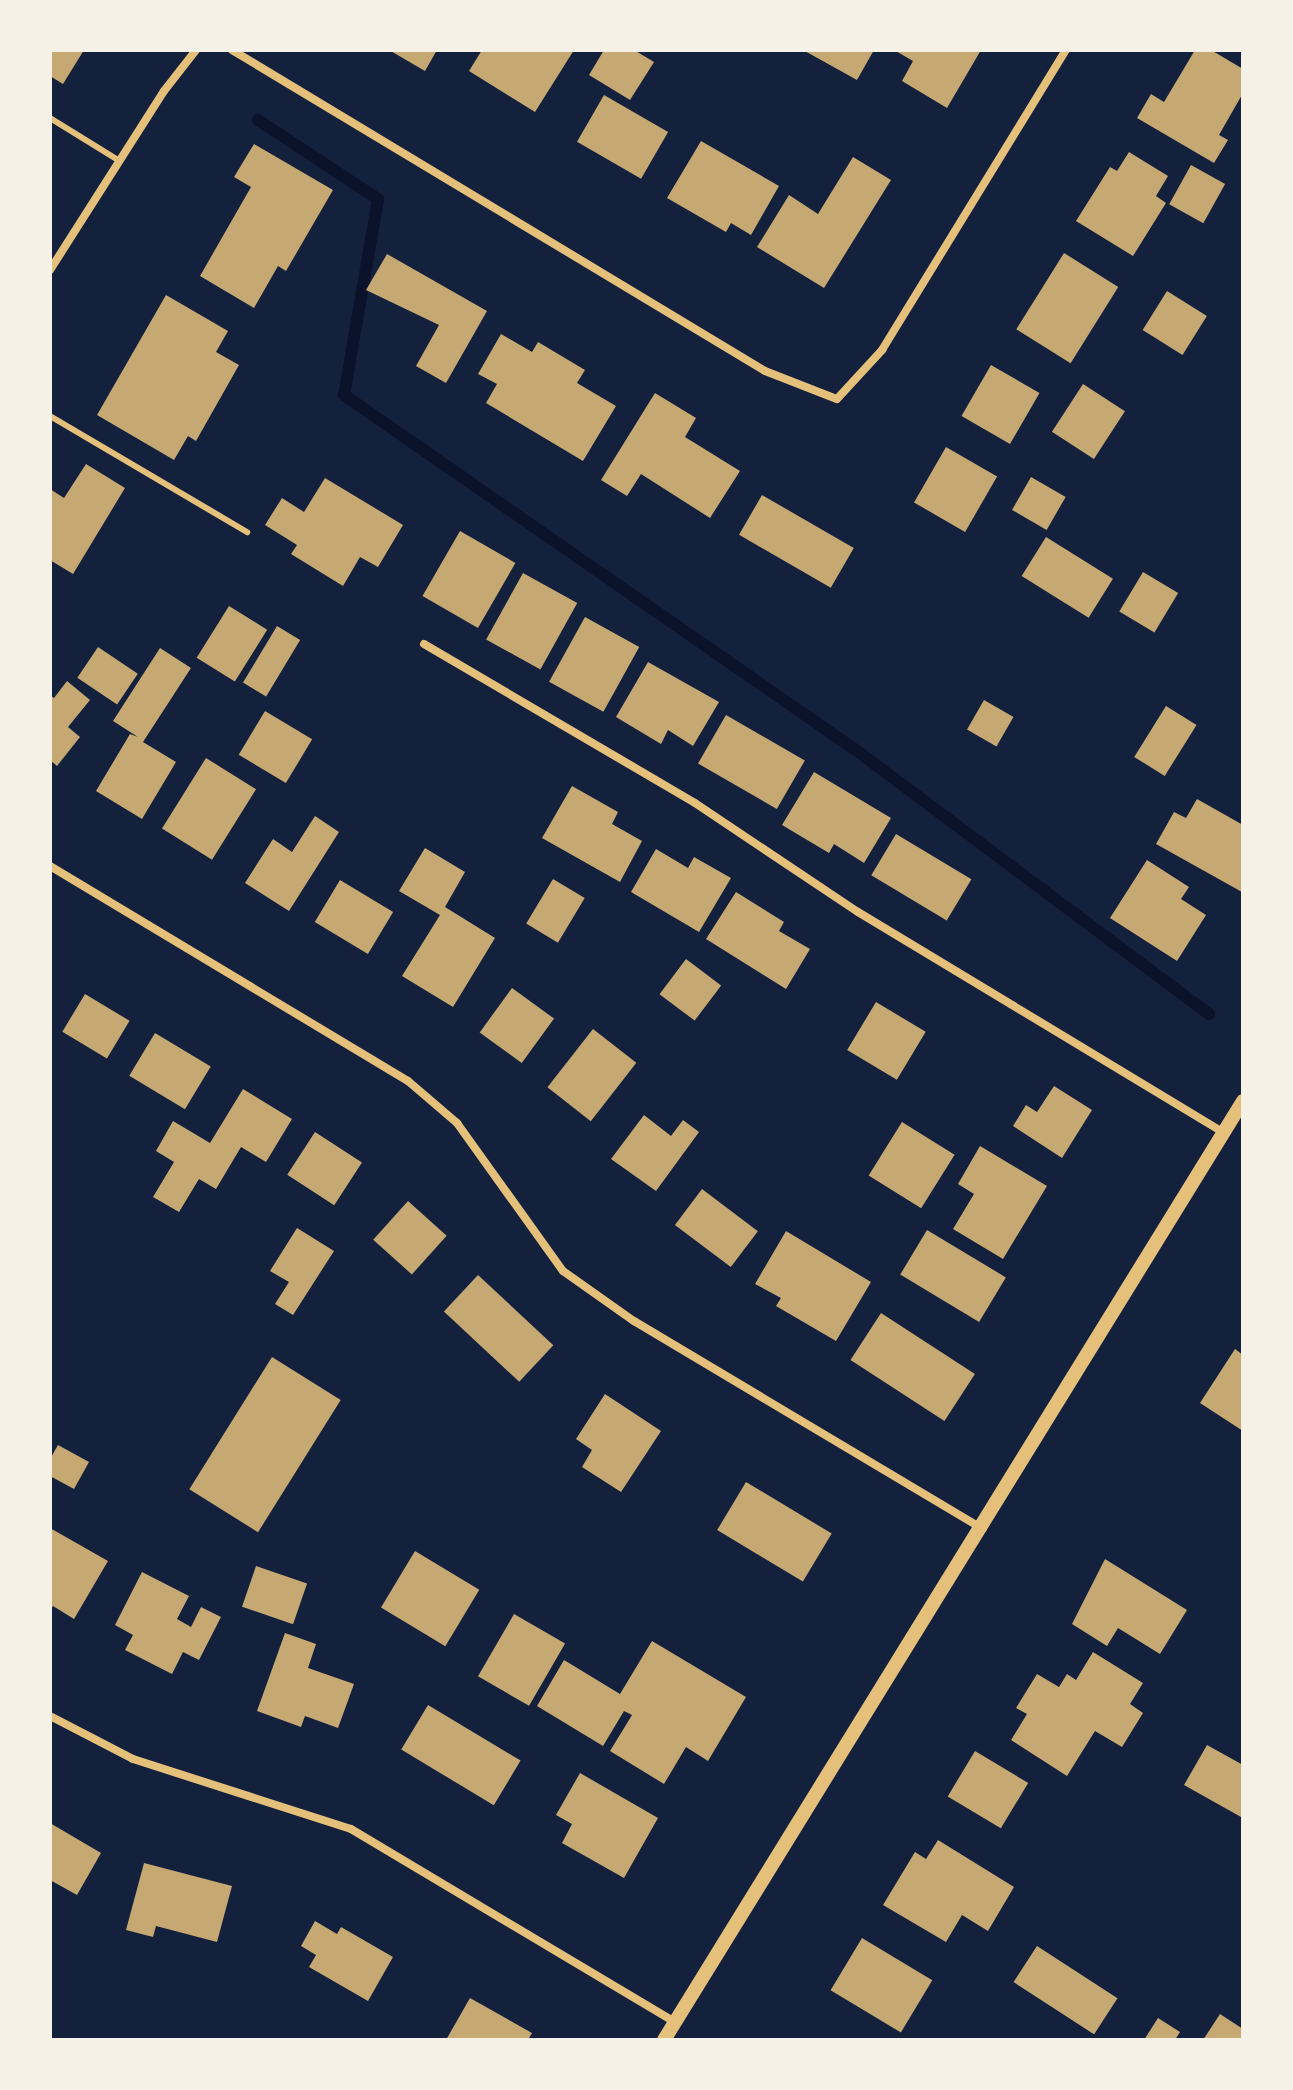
<!DOCTYPE html>
<html>
<head>
<meta charset="utf-8">
<style>
	body { margin:0 }
	#map { position:relative; width:1293px; height:2090px; overflow:hidden; background:#14213d; font-family:"Golos Text",sans-serif }
	div>[style] { position:absolute }
	[style*='--x'] { left:calc(var(--x)*1px); top:calc(var(--y)*1px); width:calc(var(--w)*1px); rotate:calc(var(--a)*1deg) }
	.stream>* { height:12px; margin:-6px; padding:0 6px; transform-origin:6px; border-radius:6px; background:#0b132b }
	.building>* { inset:0; background:#c6a872; transform-origin:0 0 }
	.service>* { height:6px; margin:-3px; padding:0 3px; transform-origin:3px; border-radius:3px; background:#e5c07b }
	.minor>* { height:8px; margin:-4px; padding:0 4px; transform-origin:4px; border-radius:4px; background:#e5c07b }
	.tertiary>* { height:14px; margin:-7px; padding:0 7px; transform-origin:7px; border-radius:7px; background:#e5c07b }
	span { translate:-50% -50%; white-space:nowrap; text-align:center; line-height:1.15; -webkit-text-stroke:6px #f6f1e7; paint-order:stroke }
	.frame { position:absolute; inset:0; border:52px solid #f6f1e7; pointer-events:none }
</style>
</head>
<body>
<div id="map">
	<div class="stream">
		<i style="--x:258;--y:120;--w:144;--a:33.4"></i>
		<i style="--x:378;--y:199;--w:199;--a:99.8"></i>
		<i style="--x:344;--y:395;--w:628;--a:34.75"></i>
		<i style="--x:860;--y:753;--w:436;--a:36.8"></i>
	</div>
	<div class="building">
		<i style="clip-path:polygon(50px 50px,84px 50px,63px 84px,50px 76px)"></i>
		<i style="clip-path:polygon(389px 50px,437px 50px,425px 71px)"></i>
		<i style="clip-path:polygon(482px 50px,574px 50px,535px 112px,469px 71px)"></i>
		<i style="clip-path:polygon(604px 50px,634px 50px,654px 62px,630px 100px,589px 75px)"></i>
		<i style="clip-path:polygon(803px 50px,874px 50px,857px 80px)"></i>
		<i style="clip-path:polygon(894px 50px,981px 50px,947px 108px,902px 81px,913px 61px)"></i>
		<i style="clip-path:polygon(1195px 50px,1211px 50px,1243px 69px,1243px 93px,1219px 135px,1228px 140px,1214px 163px,1137px 118px,1151px 94px,1164px 102px)"></i>
		<i style="left:604px;top:95px;width:74px;height:54px;rotate:30deg"></i>
		<i style="clip-path:polygon(701px 141px,779px 186px,751px 235px,731px 223px,726px 232px,667px 198px)"></i>
		<i style="clip-path:polygon(254px 144px,333px 190px,286px 271px,278px 266px,254px 308px,200px 276px,251px 187px,234px 177px)"></i>
		<i style="clip-path:polygon(1129px 152px,1168px 176px,1156px 196px,1166px 203px,1133px 256px,1076px 221px,1110px 167px,1117px 171px)"></i>
		<i style="clip-path:polygon(853px 157px,891px 180px,824px 288px,757px 247px,789px 195px,818px 214px)"></i>
		<i style="left:1191px;top:165px;width:39px;height:45px;rotate:29deg"></i>
		<i style="left:1064px;top:253px;width:64px;height:90px;rotate:32deg"></i>
		<i style="clip-path:polygon(387px 254px,487px 311px,446px 383px,416px 366px,439px 325px,366px 290px)"></i>
		<i style="left:1167px;top:291px;width:47px;height:46px;rotate:32deg"></i>
		<i style="clip-path:polygon(166px 295px,228px 331px,216px 352px,239px 365px,196px 441px,188px 436px,174px 460px,97px 415px)"></i>
		<i style="clip-path:polygon(501px 334px,532px 352px,538px 342px,585px 370px,577px 383px,616px 406px,583px 461px,486px 403px,497px 384px,478px 374px)"></i>
		<i style="left:991px;top:365px;width:56px;height:59px;rotate:30deg"></i>
		<i style="left:1083px;top:384px;width:50px;height:57px;rotate:33deg"></i>
		<i style="clip-path:polygon(655px 393px,696px 418px,685px 437px,740px 471px,710px 518px,641px 474px,627px 496px,601px 480px)"></i>
		<i style="left:946px;top:447px;width:59px;height:64px;rotate:30deg"></i>
		<i style="clip-path:polygon(86px 464px,125px 488px,73px 574px,50px 560px,50px 489px,64px 498px)"></i>
		<i style="left:1031px;top:477px;width:40px;height:38px;rotate:30deg"></i>
		<i style="clip-path:polygon(325px 478px,403px 525px,378px 567px,360px 557px,343px 586px,291px 554px,297px 545px,265px 525px,282px 498px,304px 512px)"></i>
		<i style="left:762px;top:495px;width:106px;height:46px;rotate:30deg"></i>
		<i style="left:460px;top:531px;width:64px;height:75px;rotate:30deg"></i>
		<i style="left:1046px;top:537px;width:79px;height:46px;rotate:32deg"></i>
		<i style="left:1143px;top:572px;width:41px;height:46px;rotate:31deg"></i>
		<i style="left:523px;top:573px;width:62px;height:76px;rotate:29deg"></i>
		<i style="left:229px;top:606px;width:45px;height:61px;rotate:32deg"></i>
		<i style="left:585px;top:617px;width:62px;height:74px;rotate:29deg"></i>
		<i style="left:277px;top:626px;width:27px;height:66px;rotate:31deg"></i>
		<i style="left:98px;top:647px;width:48px;height:37px;rotate:34deg"></i>
		<i style="clip-path:polygon(160px 648px,191px 668px,143px 742px,176px 762px,142px 819px,96px 791px,130px 734px,138px 737px,113px 721px)"></i>
		<i style="clip-path:polygon(648px 662px,719px 702px,693px 746px,668px 730px,661px 744px,616px 717px)"></i>
		<i style="clip-path:polygon(67px 681px,90px 700px,68px 727px,80px 737px,57px 766px,50px 760px,50px 695px,54px 698px)"></i>
		<i style="left:984px;top:700px;width:34px;height:34px;rotate:30deg"></i>
		<i style="left:1166px;top:706px;width:36px;height:60px;rotate:32deg"></i>
		<i style="left:265px;top:711px;width:55px;height:51px;rotate:31deg"></i>
		<i style="left:726px;top:715px;width:91px;height:56px;rotate:30deg"></i>
		<i style="left:206px;top:758px;width:59px;height:83px;rotate:32deg"></i>
		<i style="clip-path:polygon(814px 772px,891px 818px,864px 863px,834px 844px,829px 853px,782px 825px)"></i>
		<i style="clip-path:polygon(572px 786px,618px 812px,612px 824px,642px 841px,620px 882px,542px 838px)"></i>
		<i style="clip-path:polygon(1197px 799px,1243px 825px,1242px 892px,1156px 844px,1174px 812px,1186px 818px)"></i>
		<i style="clip-path:polygon(315px 816px,339px 832px,289px 911px,245px 883px,273px 839px,292px 852px)"></i>
		<i style="left:896px;top:834px;width:88px;height:48px;rotate:31deg"></i>
		<i style="clip-path:polygon(425px 848px,465px 872px,445px 907px,495px 938px,453px 1007px,402px 976px,440px 915px,399px 891px)"></i>
		<i style="clip-path:polygon(656px 849px,688px 868px,694px 857px,731px 878px,699px 932px,631px 892px)"></i>
		<i style="clip-path:polygon(1147px 860px,1189px 887px,1181px 899px,1206px 915px,1177px 961px,1110px 918px)"></i>
		<i style="left:553px;top:879px;width:37px;height:52px;rotate:31deg"></i>
		<i style="left:340px;top:880px;width:62px;height:49px;rotate:31deg"></i>
		<i style="clip-path:polygon(736px 892px,784px 922px,779px 931px,810px 949px,786px 989px,706px 939px)"></i>
		<i style="left:686px;top:959px;width:44px;height:44px;rotate:37deg"></i>
		<i style="left:512px;top:988px;width:52px;height:55px;rotate:36deg"></i>
		<i style="left:85px;top:994px;width:52px;height:44px;rotate:31deg"></i>
		<i style="left:876px;top:1002px;width:58px;height:56px;rotate:31deg"></i>
		<i style="left:593px;top:1029px;width:55px;height:74px;rotate:38deg"></i>
		<i style="left:155px;top:1033px;width:65px;height:50px;rotate:31deg"></i>
		<i style="clip-path:polygon(1054px 1086px,1092px 1110px,1062px 1158px,1013px 1126px,1026px 1105px,1037px 1112px)"></i>
		<i style="clip-path:polygon(243px 1089px,292px 1119px,266px 1162px,241px 1147px,216px 1189px,199px 1179px,179px 1212px,153px 1197px,174px 1162px,156px 1151px,173px 1121px,210px 1143px)"></i>
		<i style="clip-path:polygon(644px 1115px,671px 1136px,683px 1120px,699px 1132px,656px 1191px,611px 1159px)"></i>
		<i style="left:902px;top:1122px;width:62px;height:63px;rotate:32deg"></i>
		<i style="left:315px;top:1132px;width:56px;height:51px;rotate:33deg"></i>
		<i style="clip-path:polygon(980px 1146px,1047px 1186px,1003px 1259px,953px 1229px,974px 1194px,958px 1184px)"></i>
		<i style="left:702px;top:1189px;width:70px;height:45px;rotate:37deg"></i>
		<i style="left:408px;top:1201px;width:52px;height:52px;rotate:42deg"></i>
		<i style="clip-path:polygon(297px 1228px,334px 1251px,293px 1315px,275px 1304px,289px 1282px,270px 1271px)"></i>
		<i style="left:927px;top:1230px;width:92px;height:52px;rotate:31deg"></i>
		<i style="clip-path:polygon(786px 1231px,871px 1282px,836px 1341px,776px 1306px,781px 1298px,755px 1284px)"></i>
		<i style="left:478px;top:1275px;width:103px;height:50px;rotate:43deg"></i>
		<i style="left:881px;top:1313px;width:112px;height:56px;rotate:33deg"></i>
		<i style="clip-path:polygon(1235px 1349px,1243px 1355px,1243px 1431px,1200px 1403px)"></i>
		<i style="left:272px;top:1357px;width:81px;height:156px;rotate:32deg"></i>
		<i style="clip-path:polygon(605px 1394px,661px 1431px,621px 1492px,582px 1467px,592px 1450px,576px 1439px)"></i>
		<i style="clip-path:polygon(58px 1445px,89px 1462px,74px 1489px,50px 1476px,50px 1459px)"></i>
		<i style="left:746px;top:1482px;width:100px;height:56px;rotate:31deg"></i>
		<i style="clip-path:polygon(50px 1528px,108px 1561px,74px 1619px,53px 1606px,50px 1611px)"></i>
		<i style="left:415px;top:1551px;width:75px;height:66px;rotate:31deg"></i>
		<i style="clip-path:polygon(1105px 1559px,1187px 1610px,1160px 1654px,1118px 1628px,1107px 1646px,1072px 1624px)"></i>
		<i style="left:256px;top:1566px;width:54px;height:43px;rotate:19deg"></i>
		<i style="clip-path:polygon(142px 1572px,189px 1596px,177px 1619px,191px 1627px,201px 1607px,221px 1617px,199px 1660px,183px 1652px,172px 1674px,125px 1650px,133px 1635px,115px 1625px)"></i>
		<i style="left:514px;top:1614px;width:59px;height:72px;rotate:30deg"></i>
		<i style="clip-path:polygon(285px 1633px,316px 1644px,308px 1668px,354px 1684px,338px 1728px,305px 1716px,301px 1727px,257px 1711px)"></i>
		<i style="clip-path:polygon(652px 1641px,746px 1697px,708px 1761px,686px 1747px,664px 1784px,610px 1751px,632px 1715px,624px 1711px,603px 1746px,537px 1706px,564px 1660px,620px 1694px)"></i>
		<i style="clip-path:polygon(1093px 1652px,1143px 1683px,1130px 1704px,1143px 1713px,1122px 1747px,1095px 1731px,1067px 1776px,1011px 1740px,1027px 1714px,1016px 1708px,1037px 1674px,1059px 1687px,1067px 1674px,1076px 1680px)"></i>
		<i style="left:428px;top:1705px;width:108px;height:52px;rotate:31deg"></i>
		<i style="clip-path:polygon(1207px 1745px,1243px 1765px,1241px 1817px,1184px 1785px)"></i>
		<i style="left:975px;top:1751px;width:62px;height:53px;rotate:31deg"></i>
		<i style="clip-path:polygon(580px 1773px,658px 1818px,624px 1878px,562px 1843px,572px 1824px,556px 1815px)"></i>
		<i style="clip-path:polygon(50px 1823px,101px 1853px,77px 1895px,50px 1880px)"></i>
		<i style="clip-path:polygon(938px 1840px,1014px 1887px,988px 1931px,962px 1915px,946px 1942px,883px 1905px,915px 1852px,926px 1859px)"></i>
		<i style="clip-path:polygon(144px 1863px,232px 1886px,217px 1942px,156px 1926px,153px 1937px,126px 1930px)"></i>
		<i style="clip-path:polygon(315px 1921px,337px 1934px,341px 1927px,393px 1957px,368px 2001px,309px 1967px,316px 1955px,301px 1946px)"></i>
		<i style="left:862px;top:1938px;width:82px;height:61px;rotate:31deg"></i>
		<i style="left:1037px;top:1946px;width:96px;height:43px;rotate:33deg"></i>
		<i style="clip-path:polygon(470px 1998px,532px 2033px,528px 2040px,446px 2040px)"></i>
		<i style="clip-path:polygon(1220px 2014px,1243px 2029px,1243px 2040px,1203px 2040px)"></i>
		<i style="clip-path:polygon(1158px 2018px,1180px 2032px,1175px 2040px,1144px 2040px)"></i>
	</div>
	<div class="service">
		<i style="--x:50;--y:118;--w:80;--a:31.7"></i>
		<i style="--x:50;--y:416;--w:229;--a:30.5"></i>
	</div>
	<div class="minor">
		<i style="--x:232;--y:50;--w:622;--a:31.06"></i>
		<i style="--x:765;--y:371;--w:77;--a:21.3"></i>
		<i style="--x:837;--y:399;--w:67;--a:-47.4"></i>
		<i style="--x:882;--y:350;--w:352;--a:-58.5"></i>
		<i style="--x:50;--y:270;--w:212;--a:-57.5"></i>
		<i style="--x:164;--y:91;--w:52;--a:-52"></i>
		<i style="--x:424;--y:644;--w:314;--a:30.4"></i>
		<i style="--x:695;--y:803;--w:196;--a:33.8"></i>
		<i style="--x:858;--y:912;--w:428;--a:31.1"></i>
		<i style="--x:50;--y:866;--w:418;--a:31"></i>
		<i style="--x:408;--y:1081;--w:65;--a:40.6"></i>
		<i style="--x:457;--y:1123;--w:182;--a:54.4"></i>
		<i style="--x:563;--y:1271;--w:87;--a:35.2"></i>
		<i style="--x:634;--y:1321;--w:406;--a:30.8"></i>
		<i style="--x:50;--y:1716;--w:93;--a:27.4"></i>
		<i style="--x:133;--y:1759;--w:229;--a:17.8"></i>
		<i style="--x:351;--y:1829;--w:377;--a:30.8"></i>
	</div>
	<div class="tertiary">
		<i style="--x:664;--y:2040;--w:1103;--a:-58.34"></i>
	</div>
	<div class="frame"></div>
</div>
</body>
</html>
